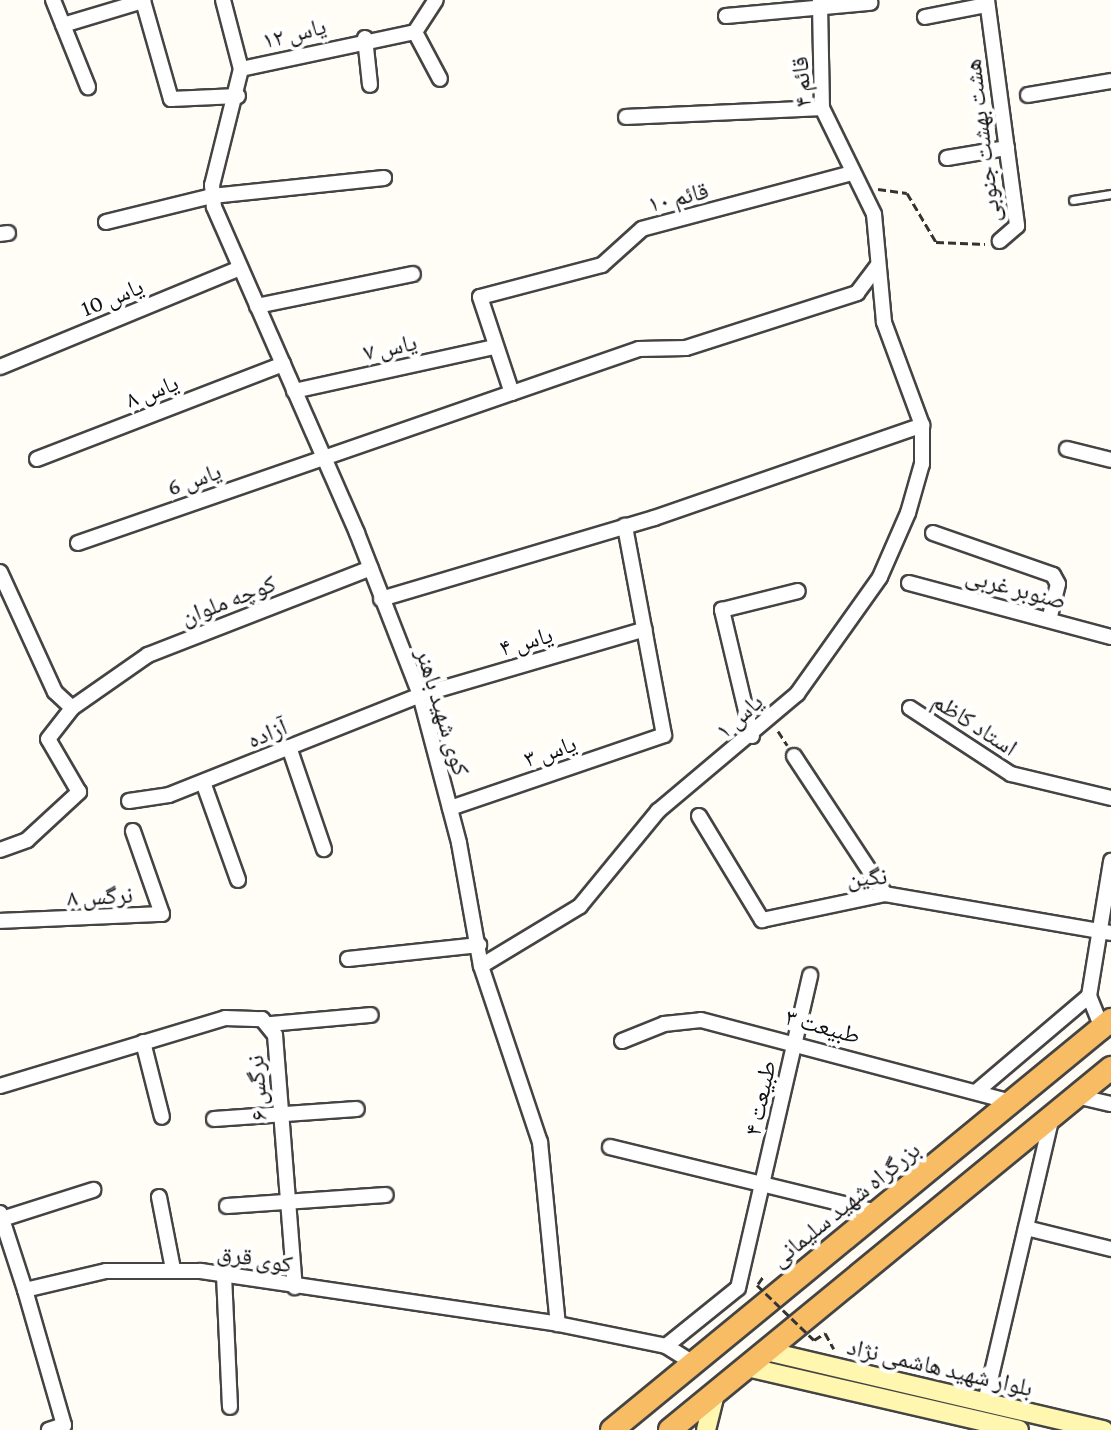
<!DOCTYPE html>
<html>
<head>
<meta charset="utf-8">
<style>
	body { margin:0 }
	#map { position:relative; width:1111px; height:1430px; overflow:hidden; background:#fffdf5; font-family:"Crimson Pro","Noto Naskh Arabic",serif }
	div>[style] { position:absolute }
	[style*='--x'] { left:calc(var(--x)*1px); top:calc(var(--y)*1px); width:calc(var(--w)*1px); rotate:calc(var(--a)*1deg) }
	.path>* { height:3px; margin-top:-1.5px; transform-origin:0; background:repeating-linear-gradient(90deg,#333 0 8px,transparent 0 12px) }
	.roads { filter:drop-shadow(2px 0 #444) drop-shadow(-2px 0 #444) drop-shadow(0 2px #444) drop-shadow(0 -2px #444) }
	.service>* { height:7px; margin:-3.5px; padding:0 3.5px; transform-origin:3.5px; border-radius:3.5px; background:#fff }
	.minor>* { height:14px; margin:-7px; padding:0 7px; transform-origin:7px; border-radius:7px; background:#fff }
	.secondary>* { height:18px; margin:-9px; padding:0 9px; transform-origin:9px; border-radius:9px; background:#fff6b0 }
	.trunk>* { height:22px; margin:-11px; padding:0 11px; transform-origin:11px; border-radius:11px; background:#f7bc64 }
	.path-bridge>* { height:3px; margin-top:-1.5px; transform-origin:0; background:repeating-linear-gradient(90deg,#333 0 8px,transparent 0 12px) }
	span { translate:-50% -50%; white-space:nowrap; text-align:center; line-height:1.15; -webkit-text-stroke:8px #fff; paint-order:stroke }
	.street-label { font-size:24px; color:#111 }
</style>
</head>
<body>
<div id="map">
	<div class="path">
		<i style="--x:878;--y:189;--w:29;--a:8"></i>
		<i style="--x:907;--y:193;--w:57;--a:59.4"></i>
		<i style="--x:936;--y:242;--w:49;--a:2.3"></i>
		<i style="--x:778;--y:731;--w:17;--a:57"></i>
		<i style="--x:758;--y:1284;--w:12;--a:-55"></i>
		<i style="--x:814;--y:1340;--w:13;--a:-32"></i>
		<i style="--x:825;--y:1333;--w:18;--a:61"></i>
	</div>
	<div class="roads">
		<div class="service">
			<i style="--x:1073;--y:200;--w:38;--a:-9"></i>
		</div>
		<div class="minor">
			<i style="--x:53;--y:0;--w:94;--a:68.1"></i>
			<i style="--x:223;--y:0;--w:71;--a:75.4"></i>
			<i style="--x:241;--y:69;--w:120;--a:104"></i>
			<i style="--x:212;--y:185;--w:22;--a:85"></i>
			<i style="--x:214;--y:207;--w:356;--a:66.3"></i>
			<i style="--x:357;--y:533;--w:174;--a:68.7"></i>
			<i style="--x:420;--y:695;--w:153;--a:75.2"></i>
			<i style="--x:459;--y:843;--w:125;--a:79.9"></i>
			<i style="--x:481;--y:966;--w:186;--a:71.5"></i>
			<i style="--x:540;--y:1142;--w:183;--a:84.4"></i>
			<i style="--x:987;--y:0;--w:228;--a:82.4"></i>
			<i style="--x:1017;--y:226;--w:23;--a:139"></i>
			<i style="--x:726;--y:16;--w:145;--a:-5.2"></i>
			<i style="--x:925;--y:17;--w:63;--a:-11"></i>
			<i style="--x:63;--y:25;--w:84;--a:-16.7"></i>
			<i style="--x:143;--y:1;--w:102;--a:74.1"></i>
			<i style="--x:171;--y:99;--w:67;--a:-2.6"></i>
			<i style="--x:415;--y:32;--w:53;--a:62"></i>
			<i style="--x:365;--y:38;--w:47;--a:83.9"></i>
			<i style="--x:241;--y:69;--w:178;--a:-12"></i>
			<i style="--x:415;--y:32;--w:38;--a:-57"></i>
			<i style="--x:1028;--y:95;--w:84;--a:-9.6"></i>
			<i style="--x:626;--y:117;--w:196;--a:-2.6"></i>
			<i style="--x:947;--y:158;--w:61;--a:-9.5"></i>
			<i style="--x:852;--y:173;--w:217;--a:165.1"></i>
			<i style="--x:642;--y:229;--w:54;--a:138"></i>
			<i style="--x:602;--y:265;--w:126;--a:165.3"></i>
			<i style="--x:480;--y:297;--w:101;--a:71.6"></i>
			<i style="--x:512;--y:393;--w:134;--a:-19.1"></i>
			<i style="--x:639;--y:349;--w:47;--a:-1.2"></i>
			<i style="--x:686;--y:348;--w:180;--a:-17.8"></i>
			<i style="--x:857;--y:293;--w:35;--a:-53"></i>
			<i style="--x:106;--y:222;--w:109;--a:-13.8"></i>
			<i style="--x:212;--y:196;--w:173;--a:-6"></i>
			<i style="--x:0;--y:234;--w:8;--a:-7"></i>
			<i style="--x:257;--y:306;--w:159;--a:-11.6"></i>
			<i style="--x:0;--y:367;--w:260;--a:-22.4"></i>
			<i style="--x:294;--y:391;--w:205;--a:-12.4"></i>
			<i style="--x:1067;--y:449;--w:45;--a:14"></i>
			<i style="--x:37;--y:459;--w:264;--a:-21.1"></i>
			<i style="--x:933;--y:533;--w:127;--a:19.3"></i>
			<i style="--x:1053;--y:575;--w:10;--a:61"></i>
			<i style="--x:1058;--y:584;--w:36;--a:104"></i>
			<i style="--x:78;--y:543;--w:459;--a:-19.1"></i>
			<i style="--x:0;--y:572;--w:132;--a:65.4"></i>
			<i style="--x:55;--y:692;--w:23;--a:43"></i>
			<i style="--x:72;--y:708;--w:93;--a:-34.9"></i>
			<i style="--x:148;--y:655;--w:239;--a:-21.3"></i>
			<i style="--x:909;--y:583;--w:209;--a:15"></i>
			<i style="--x:381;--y:599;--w:285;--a:-16.5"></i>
			<i style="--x:654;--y:518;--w:284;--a:-19.1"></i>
			<i style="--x:910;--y:708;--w:121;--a:33.2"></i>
			<i style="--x:1011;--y:774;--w:103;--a:13.5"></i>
			<i style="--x:752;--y:736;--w:130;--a:-103.4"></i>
			<i style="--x:722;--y:610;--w:78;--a:-14"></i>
			<i style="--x:289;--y:747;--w:108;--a:71.1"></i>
			<i style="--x:794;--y:756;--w:165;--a:56.6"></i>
			<i style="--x:203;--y:782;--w:104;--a:70.3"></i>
			<i style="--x:129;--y:801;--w:40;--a:-8.5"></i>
			<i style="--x:169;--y:795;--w:270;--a:-21.7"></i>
			<i style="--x:420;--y:695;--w:234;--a:-16.3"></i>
			<i style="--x:450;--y:808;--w:226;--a:-18.8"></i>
			<i style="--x:664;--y:735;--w:213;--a:-100.6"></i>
			<i style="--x:699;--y:816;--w:122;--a:58.8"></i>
			<i style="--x:762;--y:920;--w:126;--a:-11.9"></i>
			<i style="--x:885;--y:894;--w:229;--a:9.8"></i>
			<i style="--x:0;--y:850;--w:29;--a:-20"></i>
			<i style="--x:27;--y:840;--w:71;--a:-42.7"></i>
			<i style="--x:79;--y:792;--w:61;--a:-120.3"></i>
			<i style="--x:48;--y:739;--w:39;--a:-52"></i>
			<i style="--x:0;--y:921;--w:162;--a:-2.5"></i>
			<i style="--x:162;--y:914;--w:88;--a:-109.3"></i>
			<i style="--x:348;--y:959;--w:132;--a:-6.1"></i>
			<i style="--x:481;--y:966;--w:116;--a:-31.2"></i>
			<i style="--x:580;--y:906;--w:123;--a:-50.6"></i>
			<i style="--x:658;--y:811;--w:182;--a:-40.1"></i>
			<i style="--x:797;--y:694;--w:143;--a:-54.6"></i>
			<i style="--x:880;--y:577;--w:70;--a:-66.4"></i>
			<i style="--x:908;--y:513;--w:51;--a:-74.1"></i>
			<i style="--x:922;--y:464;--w:39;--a:-90"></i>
			<i style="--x:922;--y:425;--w:110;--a:-110.3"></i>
			<i style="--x:884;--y:322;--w:108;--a:-95.3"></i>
			<i style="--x:874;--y:214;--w:118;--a:-116.1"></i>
			<i style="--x:822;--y:108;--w:108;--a:-91.1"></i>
			<i style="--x:270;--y:1024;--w:101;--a:-5.1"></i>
			<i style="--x:1102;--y:1028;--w:35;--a:-112"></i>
			<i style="--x:1089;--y:996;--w:137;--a:-80.7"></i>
			<i style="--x:622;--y:1041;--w:45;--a:-22"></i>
			<i style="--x:664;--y:1024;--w:37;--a:-6"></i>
			<i style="--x:701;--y:1020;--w:322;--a:14.8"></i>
			<i style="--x:143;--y:1042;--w:77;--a:75.8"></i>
			<i style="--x:0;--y:1086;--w:235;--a:-16.8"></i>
			<i style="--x:225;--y:1018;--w:37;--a:2"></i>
			<i style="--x:262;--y:1019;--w:21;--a:51"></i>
			<i style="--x:275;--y:1035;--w:253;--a:85.5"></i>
			<i style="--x:977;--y:1091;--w:147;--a:-40.3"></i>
			<i style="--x:1076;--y:1096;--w:36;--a:13"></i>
			<i style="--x:214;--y:1119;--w:143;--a:-4"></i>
			<i style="--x:610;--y:1147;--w:270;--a:13.7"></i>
			<i style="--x:159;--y:1197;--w:73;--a:79"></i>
			<i style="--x:227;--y:1206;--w:159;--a:-4"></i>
			<i style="--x:0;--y:1213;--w:81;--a:72"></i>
			<i style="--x:25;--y:1290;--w:83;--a:-13.2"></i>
			<i style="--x:106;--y:1271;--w:95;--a:0"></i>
			<i style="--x:201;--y:1271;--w:361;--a:8.4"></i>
			<i style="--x:558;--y:1324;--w:110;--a:11.5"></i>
			<i style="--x:666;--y:1346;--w:32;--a:32"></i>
			<i style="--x:2;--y:1219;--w:96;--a:-17.7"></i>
			<i style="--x:1026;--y:1228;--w:88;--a:13.9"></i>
			<i style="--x:224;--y:1275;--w:132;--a:87.4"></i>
			<i style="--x:25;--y:1290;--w:141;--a:73.9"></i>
			<i style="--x:64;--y:1425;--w:16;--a:162"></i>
			<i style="--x:666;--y:1346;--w:92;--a:-38.9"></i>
			<i style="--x:738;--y:1288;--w:321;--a:-77"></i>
			<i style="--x:985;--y:1402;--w:294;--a:-76.8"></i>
		</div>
		<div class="secondary">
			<i style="--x:766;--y:1351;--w:347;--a:13.2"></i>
			<i style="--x:747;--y:1367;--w:279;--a:13"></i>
			<i style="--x:706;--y:1430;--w:38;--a:-76"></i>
		</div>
		<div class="trunk">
			<i style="--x:612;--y:1430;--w:646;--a:-39.41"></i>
			<i style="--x:670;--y:1430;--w:571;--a:-39.38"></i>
		</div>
	</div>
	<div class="path-bridge">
		<i style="--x:757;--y:1285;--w:79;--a:44"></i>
	</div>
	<div class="street-label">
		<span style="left:294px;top:33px;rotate:-14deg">یاس ۱۲</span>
		<span style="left:801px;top:82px;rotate:-94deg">قائم ۴</span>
		<span style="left:982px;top:141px;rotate:-97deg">هشت بهشت جنوبی</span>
		<span style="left:678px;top:197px;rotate:-14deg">قائم ۱۰</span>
		<span style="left:112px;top:297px;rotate:-22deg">یاس 10</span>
		<span style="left:390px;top:347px;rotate:-12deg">یاس ۷</span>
		<span style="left:152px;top:391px;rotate:-21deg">یاس ۸</span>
		<span style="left:194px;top:479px;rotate:-19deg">یاس 6</span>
		<span style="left:1016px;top:588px;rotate:15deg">صنوبر غربی</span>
		<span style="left:228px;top:600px;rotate:-21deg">کوچه ملوان</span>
		<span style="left:526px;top:641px;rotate:-16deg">یاس ۴</span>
		<span style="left:443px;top:712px;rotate:73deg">کوی شهید باهنر</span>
		<span style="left:739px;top:716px;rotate:-42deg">یاس ۱</span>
		<span style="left:975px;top:724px;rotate:33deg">استاد کاظم</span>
		<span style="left:267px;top:733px;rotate:-22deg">آزاده</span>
		<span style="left:550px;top:751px;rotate:-19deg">یاس ۳</span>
		<span style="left:867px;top:877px;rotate:-4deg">نگین</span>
		<span style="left:100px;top:896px;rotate:-3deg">نرگس ۸</span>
		<span style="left:823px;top:1026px;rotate:15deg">طبیعت ٣</span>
		<span style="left:257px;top:1088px;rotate:-94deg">نرگس ۶</span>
		<span style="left:760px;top:1098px;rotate:-78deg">طبیعت ۴</span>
		<span style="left:845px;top:1204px;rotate:-39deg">بزرگراه شهید سلیمانی</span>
		<span style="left:255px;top:1258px;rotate:10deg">کوی قرق</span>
		<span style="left:940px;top:1367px;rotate:13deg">بلوار شهید هاشمی نژاد</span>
	</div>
</div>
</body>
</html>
